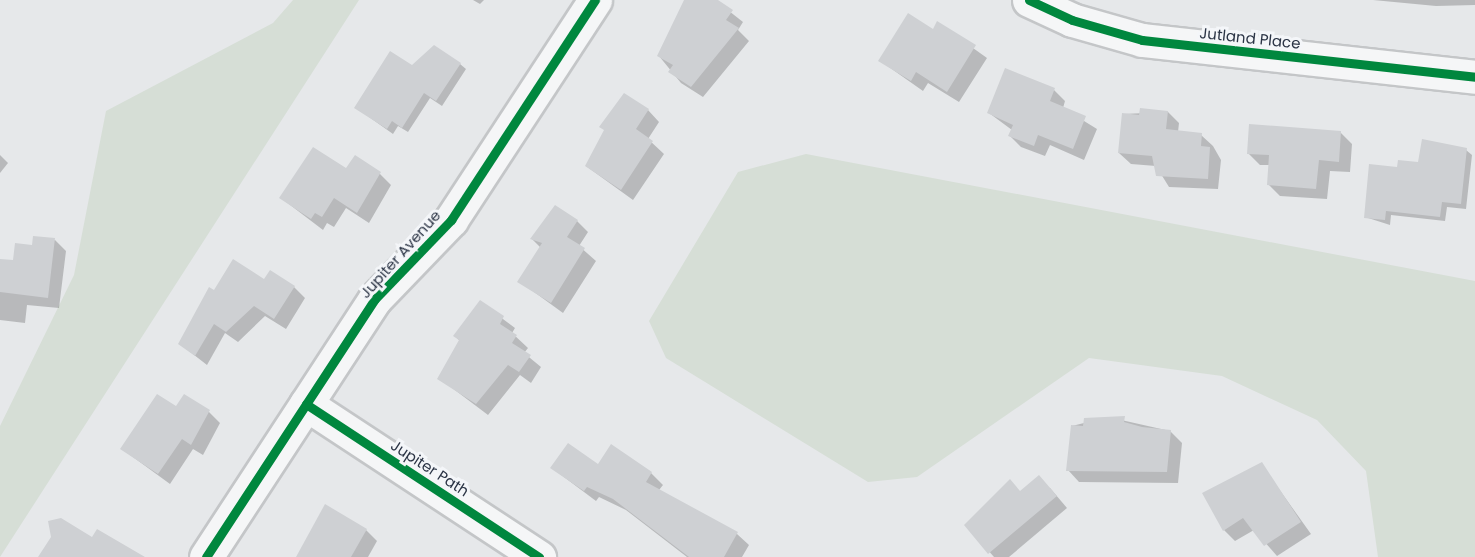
<!DOCTYPE html>
<html>
<head>
<meta charset="utf-8">
<style>
	body { margin:0 }
	#map { position:relative; width:1475px; height:557px; overflow:hidden; background:#e6e8ea; font-family:Poppins,sans-serif }
	div>[style] { position:absolute }
	[style*='--x'] { left:calc(var(--x)*1px); top:calc(var(--y)*1px); width:calc(var(--w)*1px); rotate:calc(var(--a)*1deg) }
	.green>* { inset:0; background:#d6ded6 }
	.shadow>* { inset:0; background:#0003 }
	.building>* { inset:0; background:#ced0d3 }
	.roads { filter:drop-shadow(2px 0 #c4c6c8) drop-shadow(-2px 0 #c4c6c8) drop-shadow(0 2px #c4c6c8) drop-shadow(0 -2px #c4c6c8) }
	.minor>* { height:33px; margin:-16.5px; padding:0 16.5px; transform-origin:16.5px; border-radius:16.5px; background:#f5f6f7 }
	.cycleway>* { height:9px; margin:-4.5px; padding:0 4.5px; transform-origin:4.5px; border-radius:4.5px; background:#00873e }
	span { translate:-50% -50%; white-space:nowrap; text-align:center; line-height:1.15; -webkit-text-stroke:6px #f4f6f9; paint-order:stroke }
	.street-label { font-size:15px; color:#2b3445 }
</style>
</head>
<body>
<div id="map">
	<div class="green">
		<i style="clip-path:polygon(293px 0,359px 0,0 557px,0 426px,74px 275px,106px 111px,273px 23px)"></i>
		<i style="clip-path:polygon(806px 154px,1475px 281px,1475px 557px,1378px 557px,1366px 471px,1317px 420px,1222px 376px,1089px 358px,917px 477px,868px 482px,666px 358px,649px 321px,738px 172px)"></i>
	</div>
	<div class="shadow">
		<i style="clip-path:polygon(473px 0,484px 0,480px 4px)"></i>
		<i style="clip-path:polygon(686px 0,715px 0,743px 22px,738px 30px,749px 41px,703px 97px,681px 83px,659px 56px)"></i>
		<i style="clip-path:polygon(1373px 0,1475px 0,1475px 5px,1436px 6px)"></i>
		<i style="clip-path:polygon(938px 23px,987px 58px,959px 102px,928px 83px,923px 91px,879px 60px,933px 31px)"></i>
		<i style="clip-path:polygon(460px 64px,466px 69px,442px 106px,430px 98px,408px 132px,398px 126px,393px 134px,355px 107px,412px 67px)"></i>
		<i style="clip-path:polygon(1054px 90px,1065px 101px,1063px 108px,1097px 129px,1084px 160px,1050px 145px,1045px 156px,1021px 147px,1010px 136px,1012px 130px,989px 113px)"></i>
		<i style="clip-path:polygon(648px 110px,659px 122px,648px 139px,664px 154px,633px 200px,586px 166px)"></i>
		<i style="clip-path:polygon(1168px 112px,1179px 123px,1178px 132px,1201px 135px,1213px 146px,1221px 160px,1218px 189px,1169px 187px,1156px 166px,1131px 164px,1119px 153px,1123px 114px)"></i>
		<i style="clip-path:polygon(1340px 132px,1352px 144px,1350px 172px,1330px 171px,1327px 199px,1280px 196px,1268px 184px,1270px 165px,1260px 165px,1248px 153px)"></i>
		<i style="clip-path:polygon(1466px 150px,1472px 155px,1466px 209px,1447px 207px,1445px 221px,1391px 215px,1390px 225px,1365px 217px,1398px 169px)"></i>
		<i style="clip-path:polygon(0 155px,8px 163px,0 173px)"></i>
		<i style="clip-path:polygon(346px 170px,380px 174px,391px 185px,369px 223px,346px 208px,334px 227px,327px 223px,323px 230px,281px 198px)"></i>
		<i style="clip-path:polygon(577px 221px,588px 232px,579px 246px,596px 261px,563px 313px,519px 281px,541px 248px,532px 239px)"></i>
		<i style="clip-path:polygon(55px 240px,66px 251px,59px 308px,27px 305px,25px 323px,0 320px,0 271px,33px 247px)"></i>
		<i style="clip-path:polygon(264px 281px,294px 287px,305px 298px,286px 329px,265px 316px,238px 342px,225px 333px,207px 365px,180px 344px,214px 292px)"></i>
		<i style="clip-path:polygon(480px 302px,515px 328px,512px 333px,528px 348px,524px 353px,541px 367px,531px 383px,520px 375px,488px 415px,439px 378px,460px 341px,455px 336px)"></i>
		<i style="clip-path:polygon(177px 408px,209px 412px,220px 423px,203px 455px,193px 449px,170px 484px,122px 449px)"></i>
		<i style="clip-path:polygon(1108px 417px,1170px 431px,1182px 443px,1178px 483px,1079px 482px,1068px 470px,1072px 426px)"></i>
		<i style="clip-path:polygon(612px 447px,651px 473px,663px 485px,659px 490px,737px 534px,749px 545px,742px 557px,687px 557px,626px 510px,599px 497px,596px 501px,552px 468px,599px 466px)"></i>
		<i style="clip-path:polygon(1261px 464px,1311px 534px,1277px 556px,1254px 530px,1235px 541px,1224px 530px)"></i>
		<i style="clip-path:polygon(1050px 488px,1067px 508px,1009px 557px,994px 557px,966px 525px,1021px 493px)"></i>
		<i style="clip-path:polygon(366px 530px,377px 541px,368px 557px,298px 557px)"></i>
	</div>
	<div class="building">
		<i style="clip-path:polygon(684px 0,718px 0,733px 10px,726px 20px,739px 28px,691px 87px,668px 72px,673px 65px,657px 56px)"></i>
		<i style="clip-path:polygon(908px 13px,933px 29px,937px 21px,976px 45px,947px 92px,916px 72px,911px 81px,878px 61px)"></i>
		<i style="clip-path:polygon(434px 45px,461px 63px,436px 101px,424px 93px,402px 128px,392px 121px,387px 129px,354px 108px,390px 51px,412px 65px)"></i>
		<i style="clip-path:polygon(1005px 68px,1055px 88px,1050px 101px,1086px 116px,1073px 149px,1038px 135px,1034px 146px,1008px 136px,1013px 125px,987px 113px)"></i>
		<i style="clip-path:polygon(624px 93px,649px 109px,636px 129px,653px 141px,621px 190px,585px 166px,604px 130px,599px 127px)"></i>
		<i style="clip-path:polygon(1140px 108px,1168px 111px,1166px 129px,1202px 133px,1201px 146px,1210px 147px,1208px 179px,1156px 176px,1152px 156px,1118px 153px,1122px 113px,1139px 115px)"></i>
		<i style="clip-path:polygon(1249px 124px,1341px 131px,1339px 162px,1319px 160px,1316px 189px,1267px 185px,1269px 155px,1247px 154px)"></i>
		<i style="clip-path:polygon(1422px 139px,1467px 148px,1461px 204px,1442px 202px,1440px 217px,1386px 211px,1385px 220px,1364px 218px,1369px 164px,1397px 167px,1398px 160px,1418px 162px)"></i>
		<i style="clip-path:polygon(313px 147px,346px 168px,355px 155px,381px 172px,357px 213px,334px 198px,322px 217px,315px 213px,311px 219px,279px 198px)"></i>
		<i style="clip-path:polygon(555px 205px,578px 220px,567px 237px,585px 248px,551px 303px,517px 282px,542px 243px,530px 239px)"></i>
		<i style="clip-path:polygon(33px 236px,55px 238px,48px 298px,0 292px,0 259px,13px 260px,15px 243px,32px 245px)"></i>
		<i style="clip-path:polygon(233px 259px,264px 279px,270px 270px,295px 286px,274px 319px,254px 306px,226px 332px,214px 324px,195px 356px,178px 344px,209px 287px,214px 290px)"></i>
		<i style="clip-path:polygon(480px 300px,504px 316px,500px 324px,517px 335px,512px 343px,531px 355px,519px 372px,508px 365px,476px 404px,437px 379px,459px 340px,453px 336px)"></i>
		<i style="clip-path:polygon(157px 394px,176px 406px,184px 394px,210px 410px,191px 445px,182px 439px,158px 474px,120px 449px)"></i>
		<i style="clip-path:polygon(1125px 416px,1124px 422px,1142px 427px,1171px 430px,1167px 472px,1066px 471px,1071px 425px,1083px 426px,1084px 418px)"></i>
		<i style="clip-path:polygon(568px 443px,598px 464px,611px 444px,652px 472px,646px 482px,738px 532px,724px 557px,689px 557px,613px 499px,587px 487px,584px 491px,550px 468px)"></i>
		<i style="clip-path:polygon(1262px 462px,1301px 522px,1264px 546px,1243px 518px,1223px 531px,1202px 493px)"></i>
		<i style="clip-path:polygon(1039px 475px,1057px 496px,988px 554px,964px 525px,1010px 479px,1020px 491px)"></i>
		<i style="clip-path:polygon(325px 504px,367px 529px,351px 557px,296px 557px)"></i>
		<i style="clip-path:polygon(61px 518px,92px 537px,97px 529px,145px 557px,38px 557px,51px 537px,48px 521px)"></i>
	</div>
	<div class="roads">
		<div class="minor">
			<i style="--x:1029;--y:0;--w:47;--a:24.9"></i>
			<i style="--x:1072;--y:20;--w:73;--a:15.9"></i>
			<i style="--x:1142;--y:40;--w:335;--a:6.3"></i>
			<i style="--x:306;--y:404;--w:279;--a:33.3"></i>
			<i style="--x:206;--y:557;--w:308;--a:-56.8"></i>
			<i style="--x:375;--y:299;--w:110;--a:-46.1"></i>
			<i style="--x:451;--y:220;--w:263;--a:-56.8"></i>
		</div>
	</div>
	<div class="cycleway">
		<i style="--x:1029;--y:0;--w:47;--a:24.9"></i>
		<i style="--x:1072;--y:20;--w:73;--a:15.9"></i>
		<i style="--x:1142;--y:40;--w:335;--a:6.3"></i>
		<i style="--x:306;--y:404;--w:279;--a:33.3"></i>
		<i style="--x:206;--y:557;--w:308;--a:-56.8"></i>
		<i style="--x:375;--y:299;--w:110;--a:-46.1"></i>
		<i style="--x:451;--y:220;--w:263;--a:-56.8"></i>
	</div>
	<div class="street-label">
		<span style="left:1250px;top:38px;rotate:6deg">Jutland Place</span>
		<span style="left:400px;top:254px;rotate:-48deg">Jupiter Avenue</span>
		<span style="left:430px;top:468px;rotate:33deg">Jupiter Path</span>
	</div>
</div>
</body>
</html>
